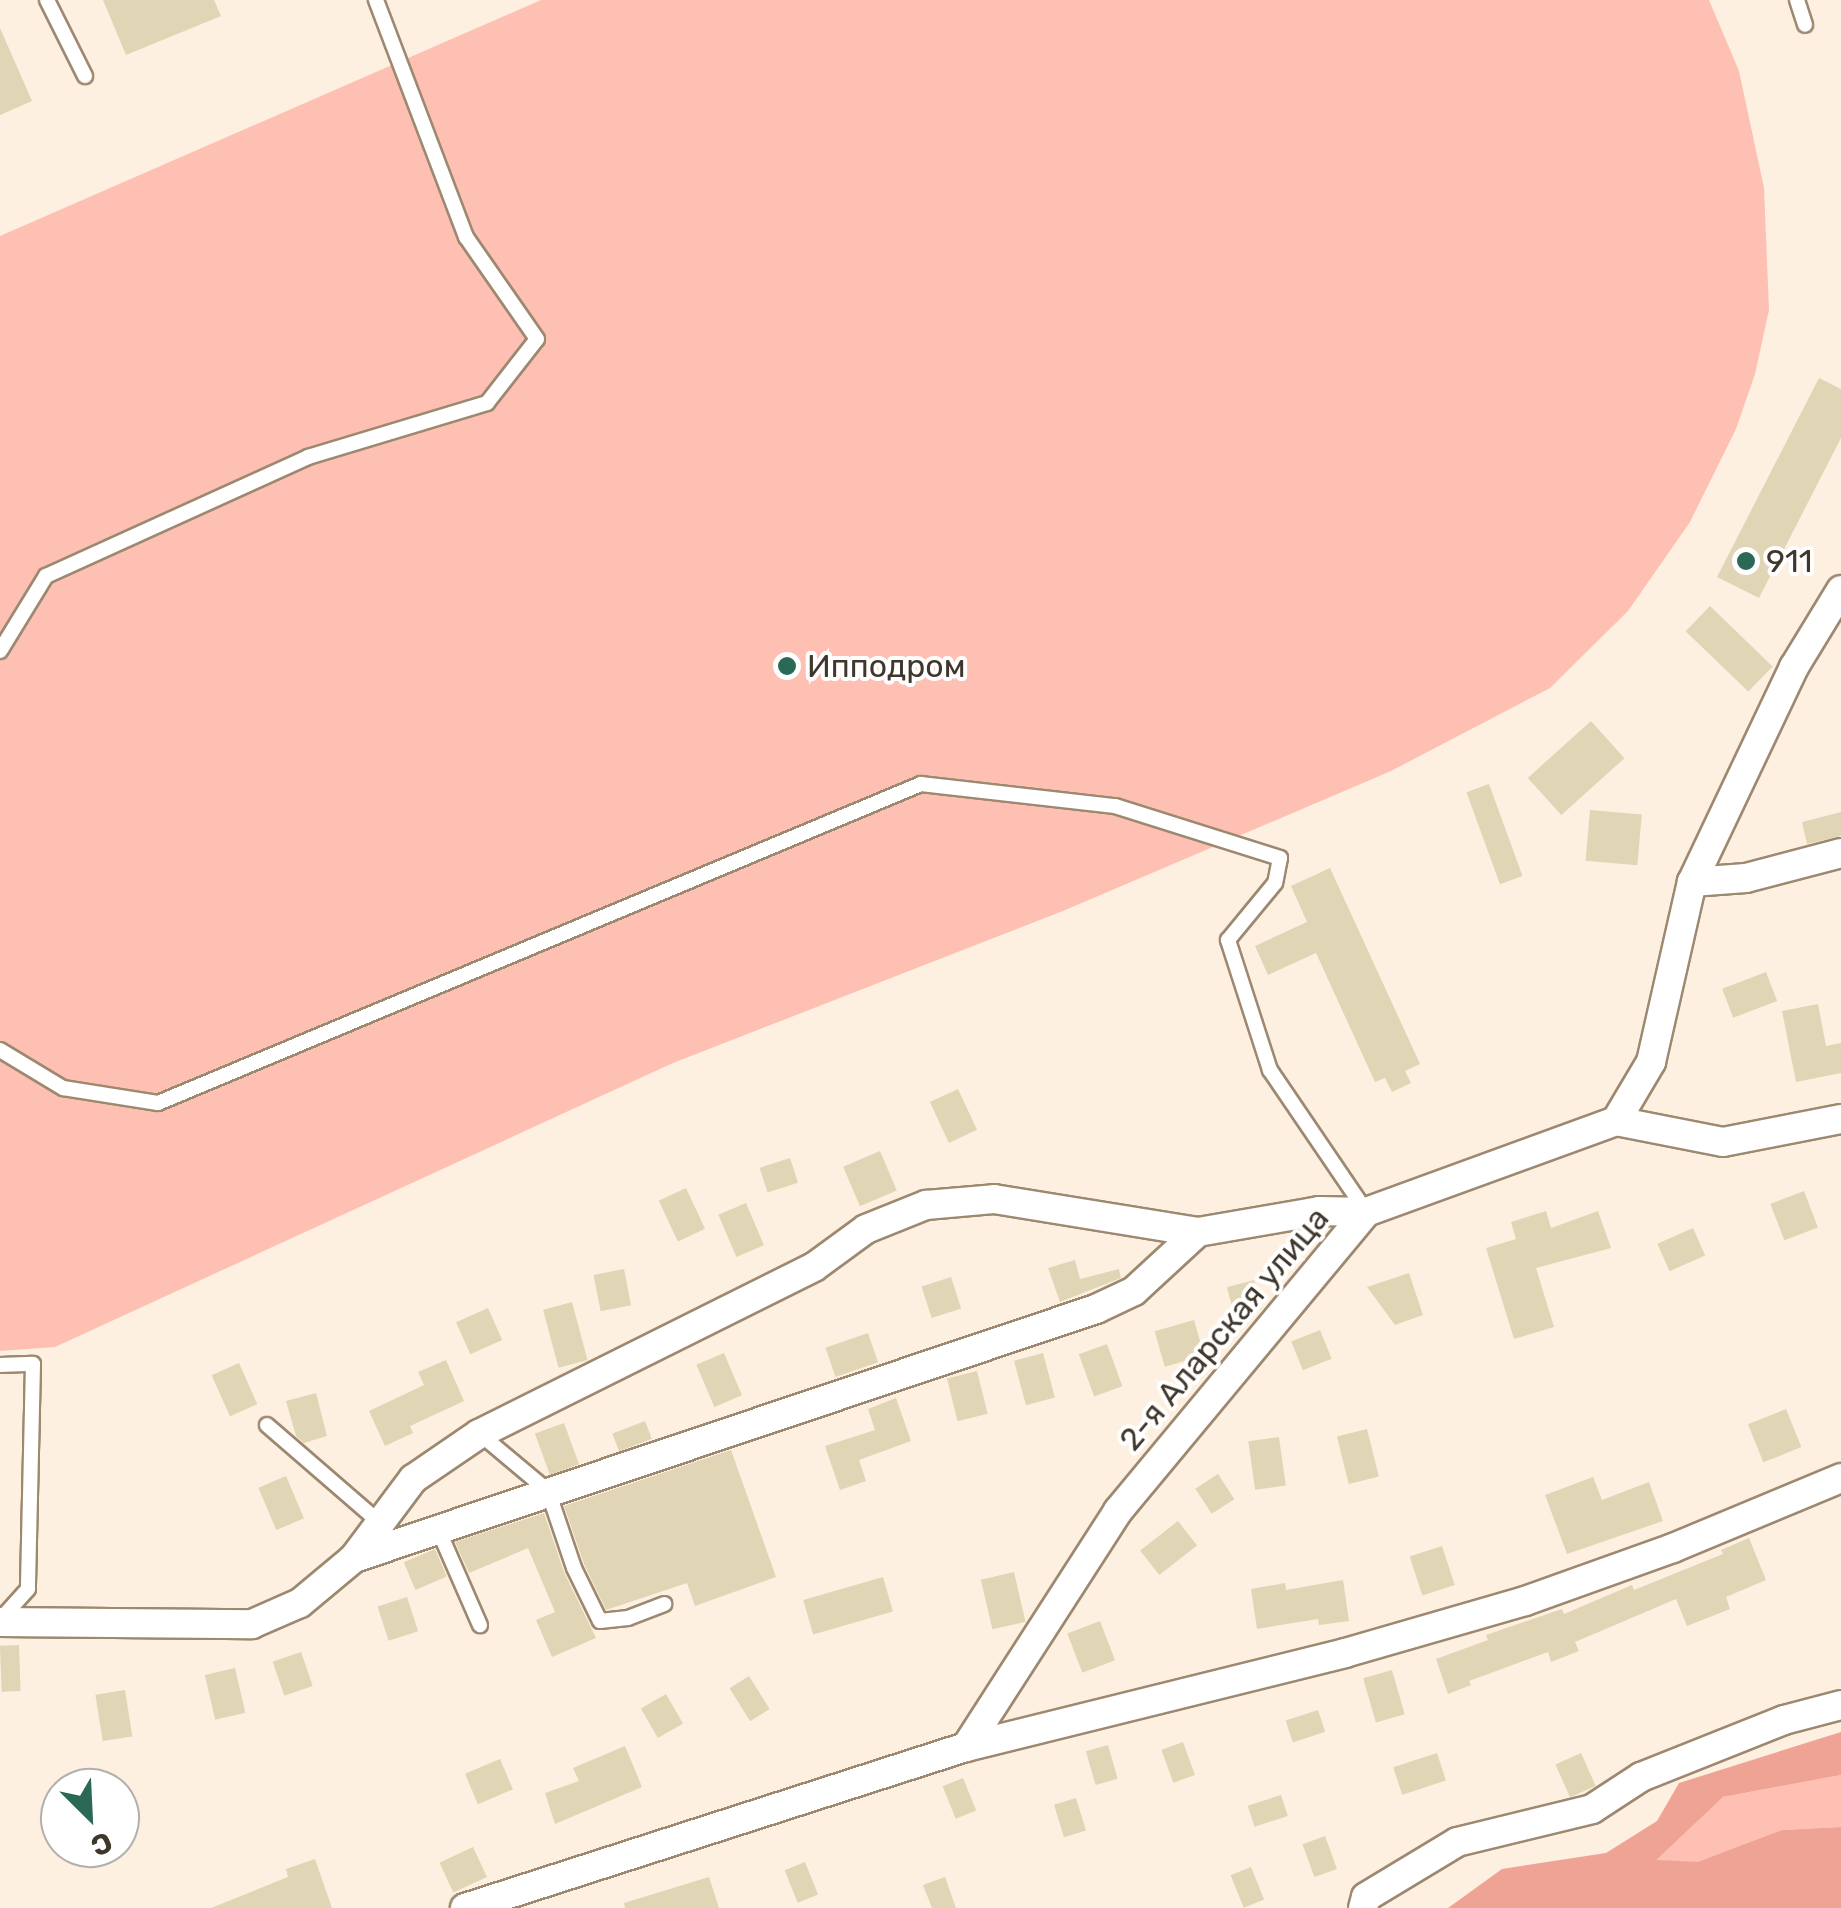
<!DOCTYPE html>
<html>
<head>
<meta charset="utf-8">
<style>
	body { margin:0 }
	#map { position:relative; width:1841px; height:1908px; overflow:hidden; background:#fef0e0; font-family:Rubik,sans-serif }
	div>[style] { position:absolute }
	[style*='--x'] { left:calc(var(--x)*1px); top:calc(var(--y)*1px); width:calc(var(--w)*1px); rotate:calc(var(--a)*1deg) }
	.green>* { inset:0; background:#fdc0b3 }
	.forest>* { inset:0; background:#eea394 }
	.building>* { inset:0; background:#e0d5b5; transform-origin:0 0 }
	.roads { filter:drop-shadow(2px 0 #9d8870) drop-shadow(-2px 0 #9d8870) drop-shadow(0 2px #9d8870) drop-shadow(0 -2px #9d8870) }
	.service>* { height:14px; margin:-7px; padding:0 7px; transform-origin:7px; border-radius:7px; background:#fff }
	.minor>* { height:28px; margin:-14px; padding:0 14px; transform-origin:14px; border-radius:14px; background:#fff }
	.dots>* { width:28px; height:28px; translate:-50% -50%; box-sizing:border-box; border:5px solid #fff; border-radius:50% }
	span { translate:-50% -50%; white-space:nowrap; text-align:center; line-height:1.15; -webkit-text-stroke:8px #fff; paint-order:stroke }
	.poi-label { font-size:32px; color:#40372c }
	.left { translate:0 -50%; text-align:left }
	.street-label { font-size:32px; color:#40372c }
	.north { position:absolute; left:40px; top:1768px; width:100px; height:100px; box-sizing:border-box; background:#fff; border:2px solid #b3afab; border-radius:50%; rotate:156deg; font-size:28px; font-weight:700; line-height:40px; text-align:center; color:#40372c }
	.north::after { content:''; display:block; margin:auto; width:35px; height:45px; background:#2b6956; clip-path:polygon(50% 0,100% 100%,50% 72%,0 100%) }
</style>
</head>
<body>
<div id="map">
	<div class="green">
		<i style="clip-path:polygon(541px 0,1709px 0,1739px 71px,1764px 188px,1769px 310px,1755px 374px,1736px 429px,1690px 522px,1628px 611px,1550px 688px,1391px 771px,1063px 911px,673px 1063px,55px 1347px,0 1351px,0 236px)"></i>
		<i style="clip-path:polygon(1841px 1775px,1841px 1827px,1782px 1830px,1595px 1908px,1723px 1797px)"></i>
	</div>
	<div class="forest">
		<i style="clip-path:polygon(1841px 1732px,1841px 1775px,1723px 1797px,1656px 1860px,1698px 1862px,1782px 1830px,1841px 1827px,1841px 1908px,1448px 1908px,1502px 1869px,1606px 1853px,1657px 1821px,1679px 1783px)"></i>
	</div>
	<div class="building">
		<i style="clip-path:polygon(103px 0,214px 0,221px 16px,126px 55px)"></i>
		<i style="clip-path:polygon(0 28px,32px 101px,0 115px)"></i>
		<i style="clip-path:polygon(1819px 378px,1841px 389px,1841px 438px,1759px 598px,1717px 577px)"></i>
		<i style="left:1710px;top:606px;width:87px;height:35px;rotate:44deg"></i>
		<i style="left:1591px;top:721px;width:50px;height:85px;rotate:48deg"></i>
		<i style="left:1489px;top:784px;width:98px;height:24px;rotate:70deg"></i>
		<i style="left:1590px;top:810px;width:52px;height:51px;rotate:5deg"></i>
		<i style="clip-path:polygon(1841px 812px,1841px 836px,1807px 844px,1802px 822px)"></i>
		<i style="clip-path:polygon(1330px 868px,1420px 1064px,1405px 1071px,1411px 1083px,1392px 1092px,1385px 1078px,1375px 1082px,1316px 953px,1268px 975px,1255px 946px,1307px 922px,1291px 886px)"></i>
		<i style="left:1766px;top:972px;width:31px;height:47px;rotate:69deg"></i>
		<i style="clip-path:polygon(1818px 1004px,1826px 1046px,1841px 1043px,1841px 1073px,1796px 1082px,1782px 1011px)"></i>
		<i style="left:958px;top:1089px;width:45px;height:31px;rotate:65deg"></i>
		<i style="left:880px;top:1151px;width:43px;height:40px;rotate:67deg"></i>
		<i style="left:790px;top:1158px;width:26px;height:32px;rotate:72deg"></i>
		<i style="left:686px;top:1188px;width:45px;height:30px;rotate:65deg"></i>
		<i style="left:1804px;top:1191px;width:39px;height:36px;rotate:69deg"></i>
		<i style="left:746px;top:1203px;width:46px;height:30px;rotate:67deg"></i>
		<i style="clip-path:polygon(1546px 1211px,1551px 1228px,1598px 1211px,1611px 1248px,1536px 1268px,1554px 1327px,1514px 1339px,1486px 1248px,1516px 1239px,1511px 1222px)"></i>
		<i style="left:1693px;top:1228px;width:30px;height:39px;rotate:66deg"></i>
		<i style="clip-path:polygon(1075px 1260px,1080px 1279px,1119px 1269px,1121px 1278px,1060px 1302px,1048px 1268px)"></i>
		<i style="left:624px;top:1269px;width:37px;height:31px;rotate:79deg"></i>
		<i style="clip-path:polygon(1409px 1273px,1423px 1315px,1395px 1325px,1367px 1287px)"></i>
		<i style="left:951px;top:1277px;width:33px;height:31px;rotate:72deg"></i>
		<i style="left:1254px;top:1280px;width:30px;height:28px;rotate:75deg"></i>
		<i style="left:572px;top:1302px;width:60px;height:30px;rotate:75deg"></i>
		<i style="left:488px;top:1308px;width:35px;height:35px;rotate:66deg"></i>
		<i style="left:1194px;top:1320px;width:37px;height:41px;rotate:74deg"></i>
		<i style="left:1320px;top:1330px;width:31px;height:31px;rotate:68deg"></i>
		<i style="left:868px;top:1333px;width:31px;height:45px;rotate:71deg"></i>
		<i style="left:1107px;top:1344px;width:45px;height:30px;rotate:70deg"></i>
		<i style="left:724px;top:1353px;width:46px;height:30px;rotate:67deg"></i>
		<i style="left:1043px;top:1353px;width:46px;height:30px;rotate:75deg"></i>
		<i style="clip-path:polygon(446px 1360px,464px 1401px,410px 1426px,413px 1433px,385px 1446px,369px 1411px,424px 1385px,418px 1372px)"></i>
		<i style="left:239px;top:1363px;width:45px;height:30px;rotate:66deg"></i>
		<i style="left:977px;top:1371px;width:44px;height:31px;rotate:76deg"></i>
		<i style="clip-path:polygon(316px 1393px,327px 1436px,304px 1443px,296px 1436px,286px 1401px)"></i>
		<i style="clip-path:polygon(896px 1398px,911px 1441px,859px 1460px,866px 1481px,840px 1490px,825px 1446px,875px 1430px,868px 1409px)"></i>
		<i style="left:1786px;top:1409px;width:41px;height:41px;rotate:68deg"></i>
		<i style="left:645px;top:1421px;width:19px;height:35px;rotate:69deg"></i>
		<i style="left:564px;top:1423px;width:44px;height:31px;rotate:70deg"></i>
		<i style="left:1367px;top:1429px;width:49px;height:31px;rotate:76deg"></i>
		<i style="left:1279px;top:1437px;width:49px;height:31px;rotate:82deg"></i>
		<i style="clip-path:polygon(731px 1450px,776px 1577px,695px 1606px,687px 1583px,606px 1610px,584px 1564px,564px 1506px)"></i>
		<i style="left:1218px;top:1474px;width:30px;height:27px;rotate:57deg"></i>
		<i style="left:286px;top:1476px;width:46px;height:30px;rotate:67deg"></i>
		<i style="clip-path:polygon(1593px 1477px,1602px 1500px,1649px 1482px,1663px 1521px,1567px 1554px,1545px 1495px)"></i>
		<i style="clip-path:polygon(544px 1513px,564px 1572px,596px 1638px,552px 1657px,536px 1620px,555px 1612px,528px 1548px,469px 1573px,455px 1542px)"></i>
		<i style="left:1178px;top:1521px;width:31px;height:48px;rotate:52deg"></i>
		<i style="clip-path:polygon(1749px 1538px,1766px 1580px,1726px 1597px,1730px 1609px,1687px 1626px,1676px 1599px,1575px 1642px,1579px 1651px,1551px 1662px,1548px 1652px,1469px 1681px,1471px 1685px,1448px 1694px,1436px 1659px,1488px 1640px,1486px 1635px,1509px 1627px,1562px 1609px,1564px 1614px,1632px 1585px,1634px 1590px,1723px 1554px,1721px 1550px)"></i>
		<i style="left:1442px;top:1546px;width:41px;height:34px;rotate:72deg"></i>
		<i style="left:435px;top:1549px;width:30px;height:34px;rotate:67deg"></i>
		<i style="left:1014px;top:1572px;width:51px;height:34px;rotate:77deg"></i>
		<i style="left:883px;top:1577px;width:36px;height:83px;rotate:74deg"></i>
		<i style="clip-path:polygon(1343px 1580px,1349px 1621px,1319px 1625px,1318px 1619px,1257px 1629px,1251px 1589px,1285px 1583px,1286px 1590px)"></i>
		<i style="left:407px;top:1597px;width:36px;height:31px;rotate:72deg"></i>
		<i style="left:1100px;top:1621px;width:42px;height:35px;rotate:69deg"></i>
		<i style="left:19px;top:1645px;width:46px;height:19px;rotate:88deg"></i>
		<i style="left:301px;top:1652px;width:36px;height:30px;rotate:71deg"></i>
		<i style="left:235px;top:1668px;width:46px;height:31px;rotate:77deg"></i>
		<i style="left:1392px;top:1670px;width:46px;height:30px;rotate:74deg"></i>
		<i style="left:749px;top:1676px;width:39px;height:23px;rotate:58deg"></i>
		<i style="left:125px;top:1690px;width:47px;height:30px;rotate:81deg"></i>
		<i style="left:666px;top:1694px;width:34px;height:29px;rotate:60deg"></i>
		<i style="left:1318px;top:1710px;width:23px;height:34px;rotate:72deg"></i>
		<i style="left:1183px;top:1742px;width:35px;height:23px;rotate:70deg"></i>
		<i style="left:1108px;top:1745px;width:35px;height:23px;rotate:74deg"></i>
		<i style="clip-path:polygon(625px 1746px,642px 1787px,555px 1824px,545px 1793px,579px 1781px,573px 1768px)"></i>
		<i style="left:1437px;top:1753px;width:29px;height:46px;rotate:72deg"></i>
		<i style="left:1581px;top:1753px;width:36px;height:28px;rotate:66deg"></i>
		<i style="left:500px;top:1759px;width:33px;height:38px;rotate:67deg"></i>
		<i style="left:963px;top:1778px;width:35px;height:22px;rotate:68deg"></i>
		<i style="left:1281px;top:1795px;width:22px;height:35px;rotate:72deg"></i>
		<i style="left:1076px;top:1798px;width:34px;height:23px;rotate:73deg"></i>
		<i style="left:1325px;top:1836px;width:35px;height:24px;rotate:70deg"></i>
		<i style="left:473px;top:1847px;width:33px;height:37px;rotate:65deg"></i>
		<i style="clip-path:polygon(315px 1859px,332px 1908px,211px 1908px,288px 1877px,286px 1869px)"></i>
		<i style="left:805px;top:1862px;width:35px;height:22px;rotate:68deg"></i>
		<i style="left:1251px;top:1867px;width:35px;height:22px;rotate:68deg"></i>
		<i style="clip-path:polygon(709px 1877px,719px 1908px,625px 1908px,624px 1903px)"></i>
		<i style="clip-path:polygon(945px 1877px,956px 1908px,932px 1908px,923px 1885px)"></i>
	</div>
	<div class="roads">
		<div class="service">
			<i style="--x:47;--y:0;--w:85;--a:63.4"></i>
			<i style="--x:1797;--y:0;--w:26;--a:72"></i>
			<i style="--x:0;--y:651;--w:88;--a:-58.5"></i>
			<i style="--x:46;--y:576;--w:288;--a:-24.4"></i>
			<i style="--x:308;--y:457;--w:187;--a:-16.8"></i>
			<i style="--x:487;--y:403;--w:81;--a:-52"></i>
			<i style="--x:537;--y:339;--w:124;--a:-124.8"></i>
			<i style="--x:466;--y:237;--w:254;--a:-110.8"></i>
			<i style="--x:0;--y:1050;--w:74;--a:31.1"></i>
			<i style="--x:63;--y:1088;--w:96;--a:9"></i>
			<i style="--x:158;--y:1103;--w:827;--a:-22.69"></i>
			<i style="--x:921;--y:784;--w:195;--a:6.5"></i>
			<i style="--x:1115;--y:806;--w:173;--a:17.5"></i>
			<i style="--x:1280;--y:858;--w:25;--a:101"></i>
			<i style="--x:1275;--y:883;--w:74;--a:129.5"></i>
			<i style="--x:1228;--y:940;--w:137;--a:72.1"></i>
			<i style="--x:1270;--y:1070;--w:169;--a:55.8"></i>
			<i style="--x:0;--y:1365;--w:33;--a:-2"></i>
			<i style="--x:33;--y:1364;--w:225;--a:91.3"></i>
			<i style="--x:28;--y:1589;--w:42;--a:132.1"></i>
			<i style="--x:267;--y:1425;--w:150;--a:40.9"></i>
			<i style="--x:480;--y:1434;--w:89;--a:40"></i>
			<i style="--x:548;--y:1491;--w:81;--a:71.3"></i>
			<i style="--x:574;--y:1568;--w:59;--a:63.9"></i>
			<i style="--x:600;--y:1621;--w:28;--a:-6"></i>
			<i style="--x:628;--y:1618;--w:39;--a:-21"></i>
			<i style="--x:438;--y:1529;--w:105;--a:66.4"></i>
		</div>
		<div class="minor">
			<i style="--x:1692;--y:882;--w:54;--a:-4.2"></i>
			<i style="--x:1746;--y:878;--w:98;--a:-14.7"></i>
			<i style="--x:1616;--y:1121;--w:109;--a:11.1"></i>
			<i style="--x:1723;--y:1142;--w:120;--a:-11"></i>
			<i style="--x:354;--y:1558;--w:99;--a:-53.2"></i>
			<i style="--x:413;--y:1479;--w:80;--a:-34.3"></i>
			<i style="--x:479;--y:1434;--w:374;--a:-26.5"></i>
			<i style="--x:814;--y:1267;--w:64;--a:-36.2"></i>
			<i style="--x:866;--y:1229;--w:65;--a:-21.8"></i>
			<i style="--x:926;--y:1205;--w:68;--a:-5"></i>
			<i style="--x:994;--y:1199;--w:207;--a:9.2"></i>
			<i style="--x:1198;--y:1232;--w:123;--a:-9.8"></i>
			<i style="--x:1319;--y:1211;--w:47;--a:1.2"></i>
			<i style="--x:0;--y:1622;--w:252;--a:0.5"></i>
			<i style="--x:252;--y:1624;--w:52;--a:-23.6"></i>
			<i style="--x:300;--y:1603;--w:70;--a:-39.8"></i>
			<i style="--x:354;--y:1558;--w:783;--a:-18.55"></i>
			<i style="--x:1096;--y:1309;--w:42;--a:-25.3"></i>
			<i style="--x:1134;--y:1291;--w:87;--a:-42.7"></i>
			<i style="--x:966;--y:1747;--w:281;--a:-57.2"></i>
			<i style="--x:1118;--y:1511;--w:388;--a:-50.3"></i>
			<i style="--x:1366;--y:1212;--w:266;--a:-20"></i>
			<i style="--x:1616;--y:1121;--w:69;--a:-59.3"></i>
			<i style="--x:1651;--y:1062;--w:185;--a:-77.2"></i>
			<i style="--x:1692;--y:882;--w:238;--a:-64.6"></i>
			<i style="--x:1794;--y:667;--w:90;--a:-58.6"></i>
			<i style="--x:465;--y:1908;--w:526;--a:-17.82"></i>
			<i style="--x:966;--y:1747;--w:390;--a:-13.9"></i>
			<i style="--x:1345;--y:1653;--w:187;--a:-16.1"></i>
			<i style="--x:1525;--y:1601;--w:157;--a:-19.7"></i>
			<i style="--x:1673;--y:1548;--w:182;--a:-22.6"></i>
			<i style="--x:1363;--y:1908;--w:11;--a:-75"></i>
			<i style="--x:1366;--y:1897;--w:106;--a:-31.1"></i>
			<i style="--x:1457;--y:1842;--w:139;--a:-13.7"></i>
			<i style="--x:1592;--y:1809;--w:59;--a:-33.1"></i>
			<i style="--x:1641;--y:1777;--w:154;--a:-21.7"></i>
			<i style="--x:1784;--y:1720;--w:59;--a:-14.7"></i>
		</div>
	</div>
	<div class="dots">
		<i style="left:1746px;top:561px;background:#2b6956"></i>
		<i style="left:787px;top:666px;background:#2b6956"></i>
	</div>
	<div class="poi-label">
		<span class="left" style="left:1766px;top:561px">911</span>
		<span class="left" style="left:807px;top:666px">Ипподром</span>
	</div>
	<div class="street-label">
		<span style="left:1224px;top:1329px;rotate:-50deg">2-я Аларская улица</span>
	</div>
	<div class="north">С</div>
</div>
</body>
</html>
